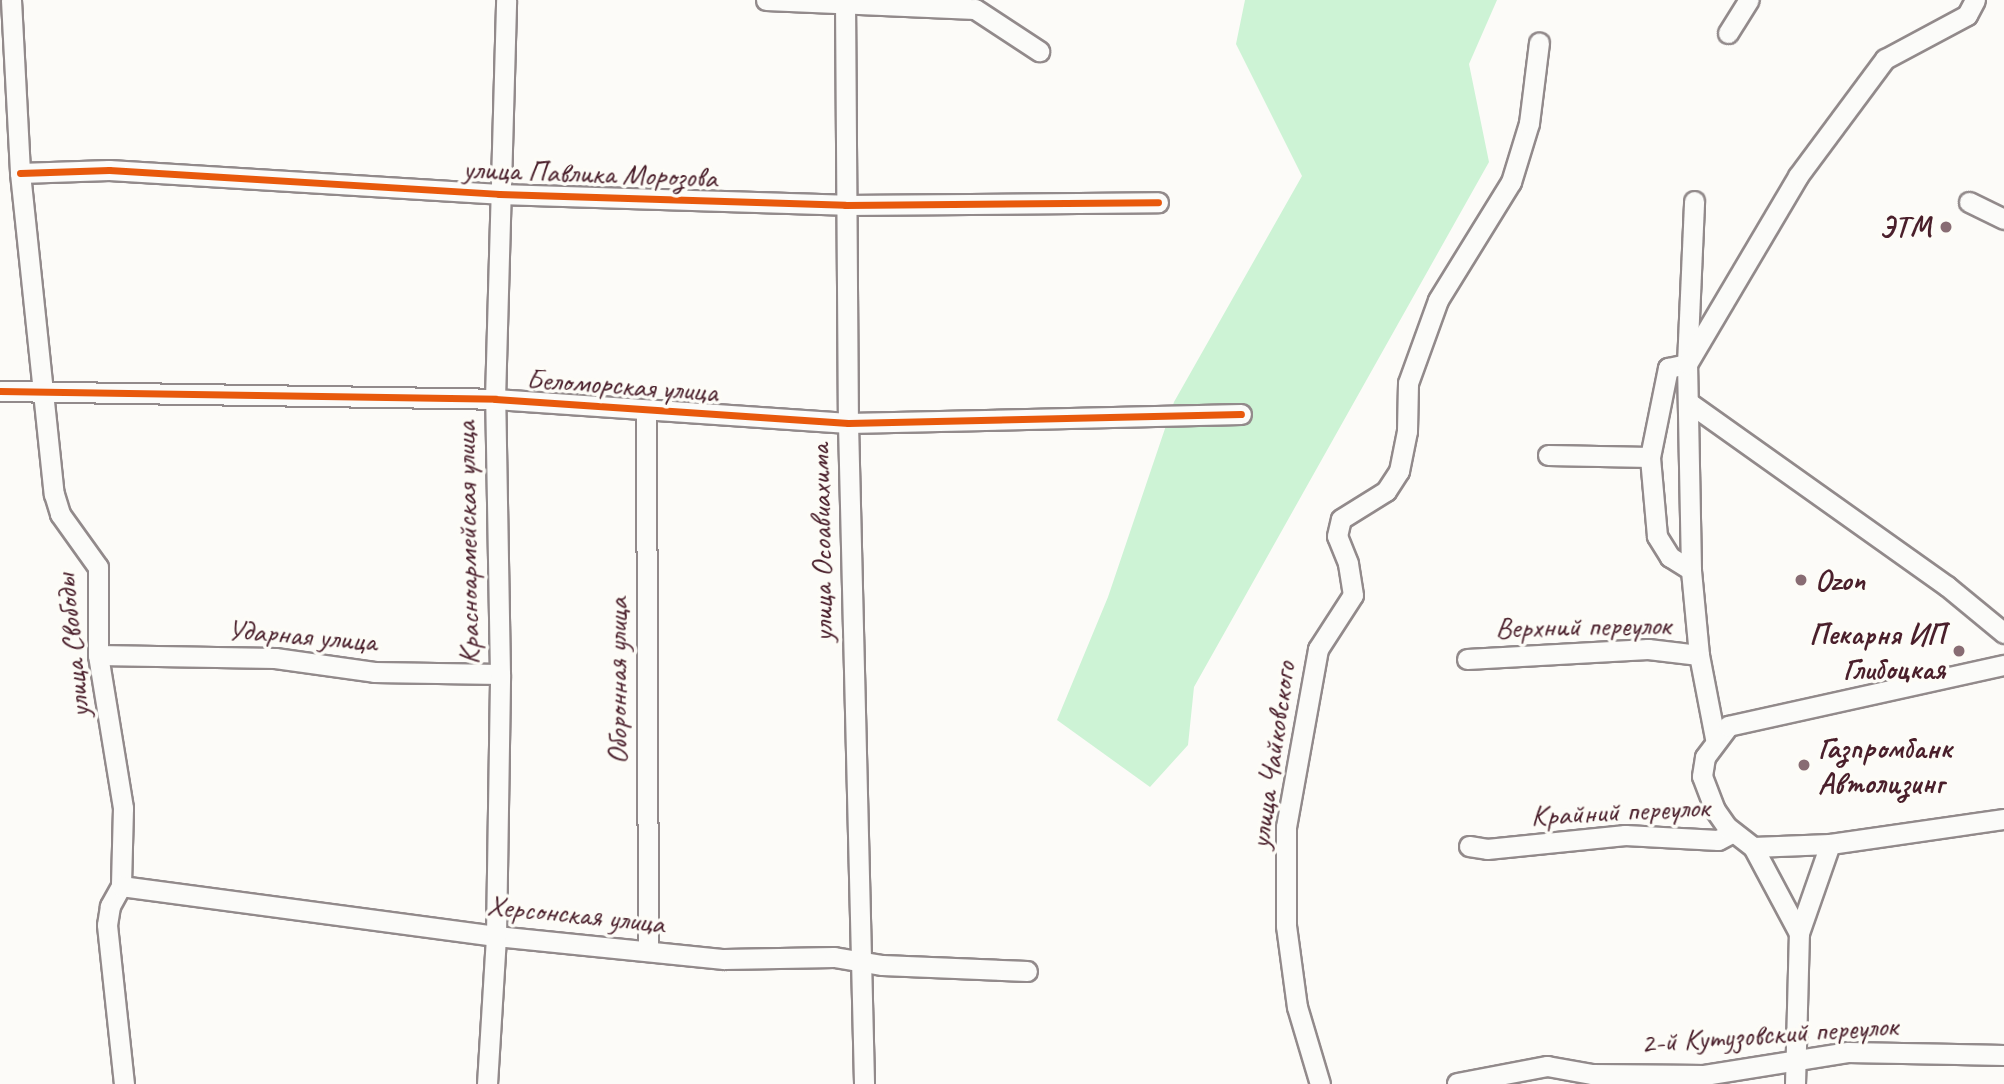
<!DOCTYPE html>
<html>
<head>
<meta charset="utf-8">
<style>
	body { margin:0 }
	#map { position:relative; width:2004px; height:1084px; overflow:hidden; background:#fcfbf8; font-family:Caveat,sans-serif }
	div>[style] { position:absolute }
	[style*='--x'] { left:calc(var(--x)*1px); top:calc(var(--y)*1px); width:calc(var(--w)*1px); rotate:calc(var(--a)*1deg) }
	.green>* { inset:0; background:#cdf3d5 }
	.roads { filter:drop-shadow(2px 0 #928a8b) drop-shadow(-2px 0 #928a8b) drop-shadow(0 2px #928a8b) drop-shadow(0 -2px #928a8b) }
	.minor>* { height:19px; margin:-9.5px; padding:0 9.5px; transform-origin:9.5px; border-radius:9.5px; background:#fbfbf9 }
	.cycleway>* { height:7px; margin:-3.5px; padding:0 3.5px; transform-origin:3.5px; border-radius:3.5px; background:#e8590c }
	.dots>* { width:19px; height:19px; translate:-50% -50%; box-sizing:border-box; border:4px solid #fdfcf7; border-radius:50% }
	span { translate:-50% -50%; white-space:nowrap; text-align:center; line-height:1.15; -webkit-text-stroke:7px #fdfcf7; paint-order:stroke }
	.street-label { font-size:30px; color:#4a1f2b }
	.poi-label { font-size:30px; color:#4a1f2b; font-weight:700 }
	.right { translate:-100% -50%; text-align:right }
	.left { translate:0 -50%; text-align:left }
</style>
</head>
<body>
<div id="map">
	<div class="green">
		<i style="clip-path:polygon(1245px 0,1497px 0,1469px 64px,1489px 162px,1194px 687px,1188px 745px,1150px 787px,1057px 720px,1108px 597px,1174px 402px,1302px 176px,1236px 44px)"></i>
	</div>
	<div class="roads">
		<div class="minor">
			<i style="--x:11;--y:0;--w:173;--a:87"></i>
			<i style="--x:20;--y:173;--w:323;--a:84"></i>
			<i style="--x:54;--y:494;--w:21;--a:73"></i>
			<i style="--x:60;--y:514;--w:65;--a:54.4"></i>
			<i style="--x:98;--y:567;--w:88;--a:90"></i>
			<i style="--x:98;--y:655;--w:155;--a:80.7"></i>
			<i style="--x:123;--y:808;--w:78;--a:91.5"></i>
			<i style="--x:121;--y:886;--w:23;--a:119"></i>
			<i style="--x:110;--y:906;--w:19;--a:99"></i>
			<i style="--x:107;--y:925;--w:160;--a:83.9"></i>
			<i style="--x:766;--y:0;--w:209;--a:2.5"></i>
			<i style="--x:975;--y:9;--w:77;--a:33.3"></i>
			<i style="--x:845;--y:0;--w:423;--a:89.6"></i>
			<i style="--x:848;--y:423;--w:661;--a:88.61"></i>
			<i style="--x:1728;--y:33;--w:39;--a:-58"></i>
			<i style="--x:20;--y:173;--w:89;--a:-1.9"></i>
			<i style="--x:109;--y:170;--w:391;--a:3.5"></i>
			<i style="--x:499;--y:194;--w:346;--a:1.8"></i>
			<i style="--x:845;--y:205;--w:313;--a:-0.5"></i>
			<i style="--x:1969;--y:202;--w:39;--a:26"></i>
			<i style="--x:0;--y:391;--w:495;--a:0.9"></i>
			<i style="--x:495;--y:399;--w:354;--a:3.9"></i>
			<i style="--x:848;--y:423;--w:393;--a:-1.3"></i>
			<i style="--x:1688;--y:402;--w:318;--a:35.4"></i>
			<i style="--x:1947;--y:586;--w:74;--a:39.5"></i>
			<i style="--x:646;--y:410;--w:541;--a:89.79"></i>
			<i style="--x:1548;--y:455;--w:102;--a:1.1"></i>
			<i style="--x:1691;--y:570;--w:25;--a:-148"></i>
			<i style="--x:1670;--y:557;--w:25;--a:-122"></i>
			<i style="--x:1657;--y:536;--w:79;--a:-95.1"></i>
			<i style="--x:1650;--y:457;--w:91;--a:-78.6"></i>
			<i style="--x:1668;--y:368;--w:19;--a:-12"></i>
			<i style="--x:1687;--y:364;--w:163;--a:-87.5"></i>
			<i style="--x:98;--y:655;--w:177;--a:1"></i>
			<i style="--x:275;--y:658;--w:100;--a:8"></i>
			<i style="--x:374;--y:672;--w:126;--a:0.9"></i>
			<i style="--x:1467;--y:659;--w:181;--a:-3.2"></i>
			<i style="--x:1648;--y:649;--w:51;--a:6.7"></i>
			<i style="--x:1715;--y:738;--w:85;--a:-100.9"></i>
			<i style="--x:1699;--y:655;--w:85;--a:-95.4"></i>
			<i style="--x:1691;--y:570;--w:206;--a:-91.1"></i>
			<i style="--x:1687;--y:364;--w:218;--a:-59.4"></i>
			<i style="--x:1798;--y:176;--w:146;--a:-53.4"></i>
			<i style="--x:1885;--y:59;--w:93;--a:-28.2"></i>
			<i style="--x:1967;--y:15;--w:17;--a:-62"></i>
			<i style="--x:1469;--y:846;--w:18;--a:9"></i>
			<i style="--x:1487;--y:849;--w:139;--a:-5.8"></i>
			<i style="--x:1625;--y:835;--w:93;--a:3.1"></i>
			<i style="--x:1718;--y:840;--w:17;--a:-28"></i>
			<i style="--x:1753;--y:847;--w:77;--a:-2.2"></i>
			<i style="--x:1830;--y:844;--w:176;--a:-8.2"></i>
			<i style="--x:121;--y:886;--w:378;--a:7.6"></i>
			<i style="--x:496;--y:936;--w:229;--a:5.8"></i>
			<i style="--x:724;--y:959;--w:110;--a:-1"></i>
			<i style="--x:834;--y:957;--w:49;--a:9.5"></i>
			<i style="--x:882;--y:965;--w:145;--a:2.4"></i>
			<i style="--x:1799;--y:933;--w:94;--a:-70.8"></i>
			<i style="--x:1457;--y:1083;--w:92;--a:-10.7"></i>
			<i style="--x:1547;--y:1066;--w:46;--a:10.1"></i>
			<i style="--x:1592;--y:1074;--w:112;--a:0.5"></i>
			<i style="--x:1704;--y:1075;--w:145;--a:-9.1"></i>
			<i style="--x:1847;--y:1052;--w:157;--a:1.1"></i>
			<i style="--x:487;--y:1084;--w:148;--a:-86.5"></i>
			<i style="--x:496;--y:936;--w:262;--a:-89.1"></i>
			<i style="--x:500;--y:674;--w:275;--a:-91"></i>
			<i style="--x:495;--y:399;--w:399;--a:-88.4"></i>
			<i style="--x:1320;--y:1084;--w:80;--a:-106.6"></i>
			<i style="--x:1297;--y:1007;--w:82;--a:-97.7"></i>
			<i style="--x:1286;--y:926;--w:99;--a:-90"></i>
			<i style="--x:1286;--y:827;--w:181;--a:-79.8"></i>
			<i style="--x:1318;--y:649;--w:64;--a:-57.1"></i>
			<i style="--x:1353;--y:595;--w:32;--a:-99"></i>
			<i style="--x:1348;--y:563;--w:29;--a:-112"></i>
			<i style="--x:1337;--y:536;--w:17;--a:-77"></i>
			<i style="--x:1341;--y:519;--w:53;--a:-31.9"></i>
			<i style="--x:1386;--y:491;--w:24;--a:-57"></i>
			<i style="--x:1399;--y:471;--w:41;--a:-78.7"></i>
			<i style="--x:1407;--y:431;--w:48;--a:-88.8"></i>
			<i style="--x:1408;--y:383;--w:88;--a:-70.1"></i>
			<i style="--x:1438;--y:300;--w:139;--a:-58.3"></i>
			<i style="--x:1511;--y:182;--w:62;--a:-73"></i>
			<i style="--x:1529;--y:123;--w:81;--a:-82.9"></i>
			<i style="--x:1795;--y:1084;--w:151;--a:-88.5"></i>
			<i style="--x:1799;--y:933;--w:98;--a:-118.1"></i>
			<i style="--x:1753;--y:847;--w:33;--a:-142"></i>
			<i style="--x:1727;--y:827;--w:21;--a:-125"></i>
			<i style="--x:1715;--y:810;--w:36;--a:-111"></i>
			<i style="--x:1702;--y:776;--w:19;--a:-81"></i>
			<i style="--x:1705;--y:757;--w:39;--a:-53"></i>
			<i style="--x:1728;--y:726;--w:283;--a:-12.5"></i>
		</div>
	</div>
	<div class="cycleway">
		<i style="--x:20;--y:173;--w:89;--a:-1.9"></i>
		<i style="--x:109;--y:170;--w:391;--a:3.5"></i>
		<i style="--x:499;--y:194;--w:346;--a:1.8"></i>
		<i style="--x:845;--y:205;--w:313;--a:-0.5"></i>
		<i style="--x:0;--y:391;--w:495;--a:0.9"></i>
		<i style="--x:495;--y:399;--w:354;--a:3.9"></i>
		<i style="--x:848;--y:423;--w:393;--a:-1.3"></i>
	</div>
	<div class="dots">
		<i style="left:1946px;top:227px;background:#886c73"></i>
		<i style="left:1801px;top:580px;background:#886c73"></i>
		<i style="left:1959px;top:651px;background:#886c73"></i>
		<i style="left:1804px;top:765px;background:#886c73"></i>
	</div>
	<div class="street-label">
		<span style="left:590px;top:173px;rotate:2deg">улица Павлика Морозова</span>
		<span style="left:622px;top:385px;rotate:4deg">Беломорская улица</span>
		<span style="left:467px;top:543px;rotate:-91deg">Красноармейская улица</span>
		<span style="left:821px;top:543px;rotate:-91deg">улица Осоавиахима</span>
		<span style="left:1583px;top:626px;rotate:-1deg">Верхний переулок</span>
		<span style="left:302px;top:635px;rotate:5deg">Ударная улица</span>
		<span style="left:72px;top:646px;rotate:-96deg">улица Свободы</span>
		<span style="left:617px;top:681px;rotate:-90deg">Оборонная улица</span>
		<span style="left:1272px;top:755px;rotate:-82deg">улица Чайковского</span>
		<span style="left:1620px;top:811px;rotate:-3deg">Крайний переулок</span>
		<span style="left:576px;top:914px;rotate:6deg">Херсонская улица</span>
		<span style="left:1769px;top:1034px;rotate:-4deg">2-й Кутузовский переулок</span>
	</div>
	<div class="poi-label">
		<span class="right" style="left:1932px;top:227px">ЭТМ</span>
		<span class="left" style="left:1815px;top:580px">Ozon</span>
		<span class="right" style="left:1945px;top:651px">Пекарня ИП<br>Глибоцкая</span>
		<span class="left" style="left:1818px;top:765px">Газпромбанк<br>Автолизинг</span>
	</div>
</div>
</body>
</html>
